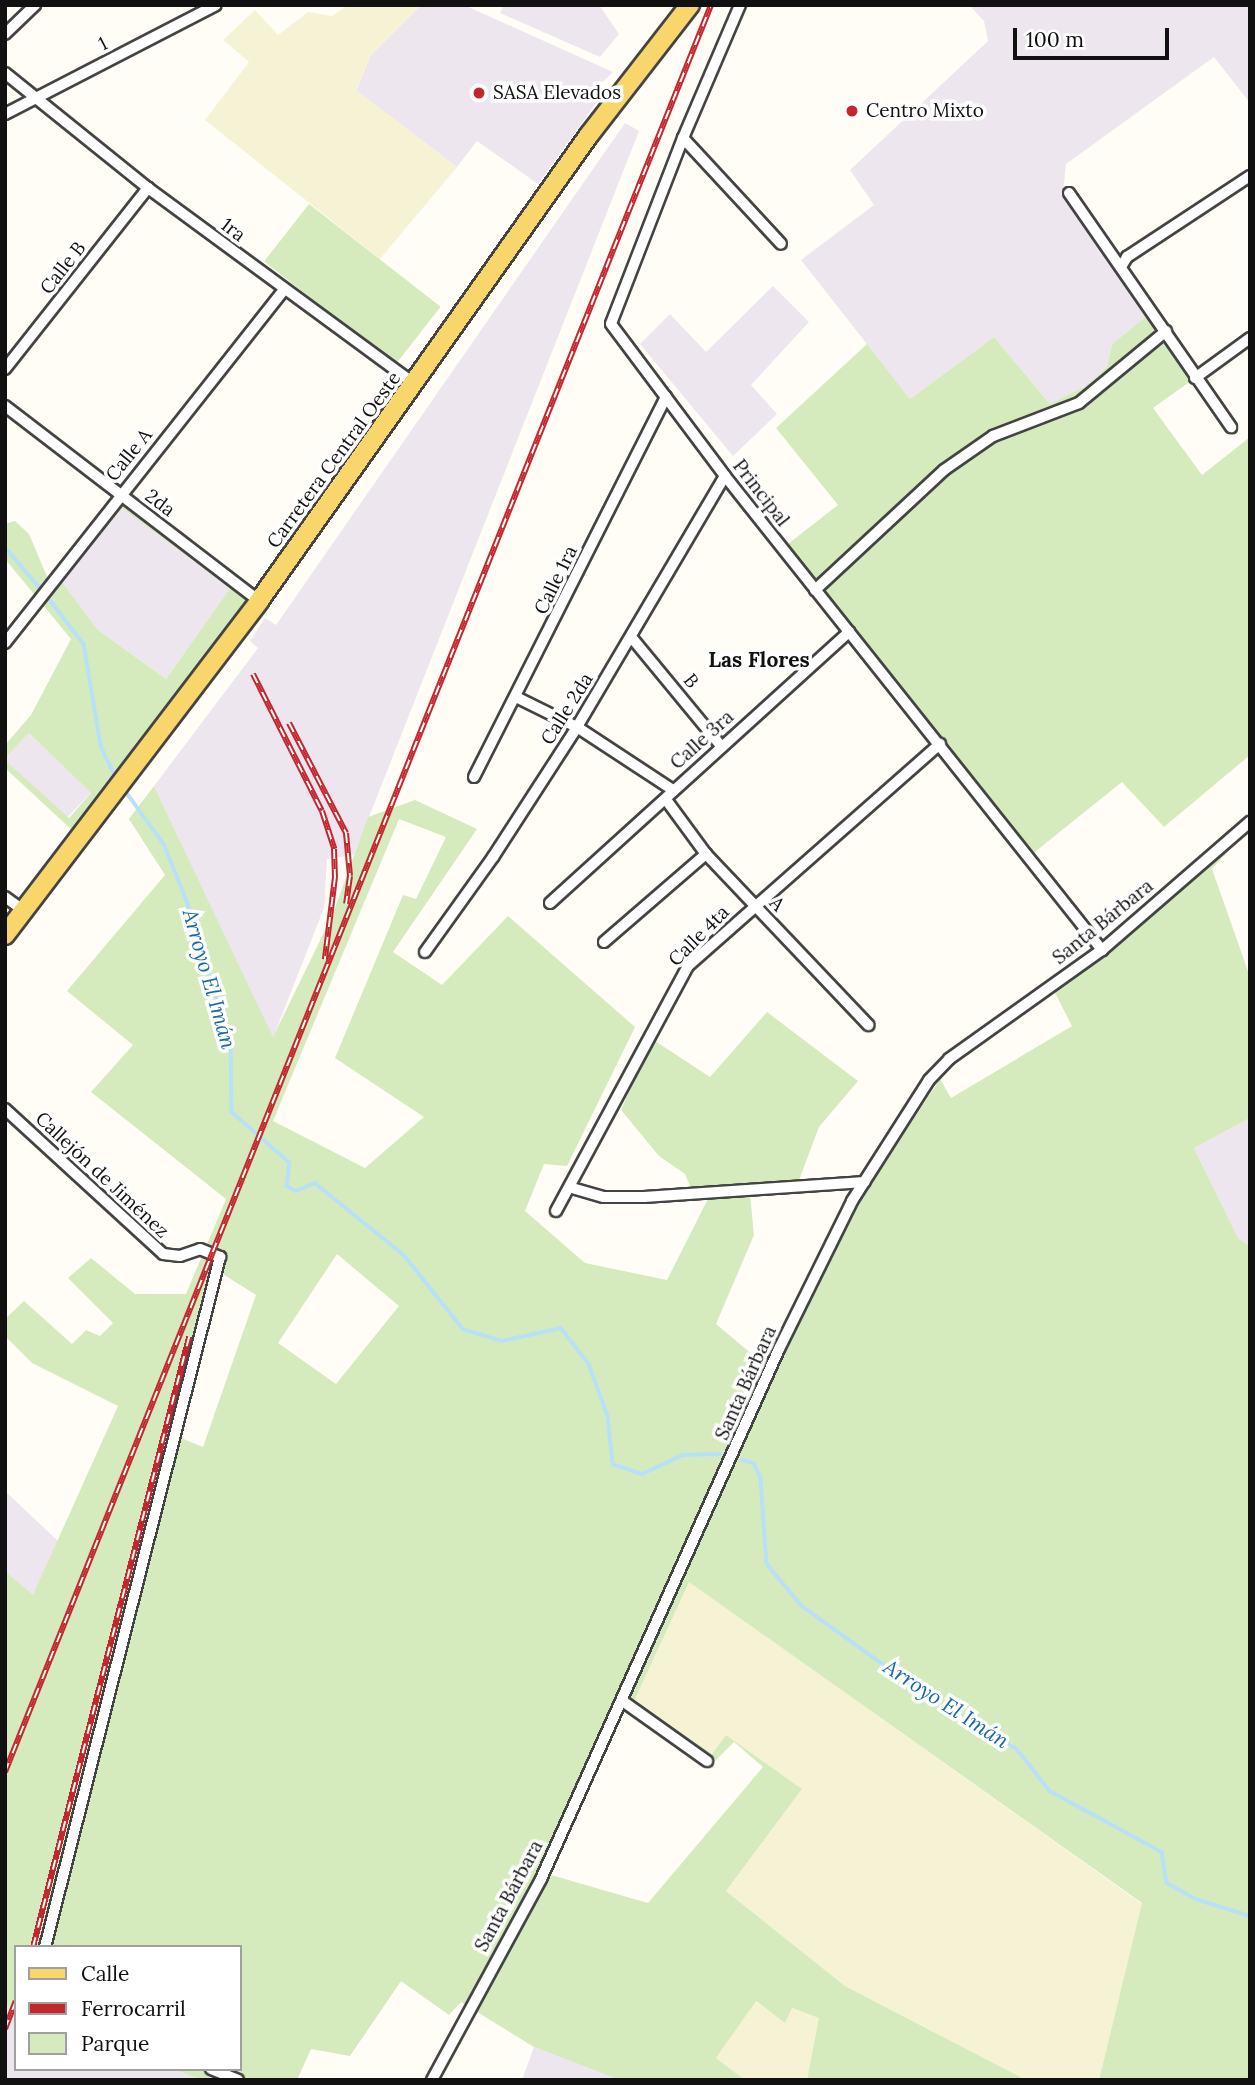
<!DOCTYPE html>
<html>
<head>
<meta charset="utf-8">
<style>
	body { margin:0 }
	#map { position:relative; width:1255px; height:2085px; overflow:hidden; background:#fffdf5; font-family:Lora,serif }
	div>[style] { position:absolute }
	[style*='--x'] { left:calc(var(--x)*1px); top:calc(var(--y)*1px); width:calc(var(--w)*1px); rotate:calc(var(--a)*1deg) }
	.industrial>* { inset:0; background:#eee6ef; transform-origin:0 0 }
	.farmland>* { inset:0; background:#f6f3d4 }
	.green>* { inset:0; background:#d5ebbd; transform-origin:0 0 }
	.stream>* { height:3.5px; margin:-1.75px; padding:0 1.75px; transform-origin:1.75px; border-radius:1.75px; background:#b9e0f7 }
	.roads { filter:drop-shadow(2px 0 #444) drop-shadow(-2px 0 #444) drop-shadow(0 2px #444) drop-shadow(0 -2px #444) }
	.street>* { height:10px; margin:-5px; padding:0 5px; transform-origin:5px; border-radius:5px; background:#fff }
	.primary>* { height:18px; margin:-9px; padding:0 9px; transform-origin:9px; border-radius:9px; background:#f9d66b }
	.rail>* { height:6px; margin-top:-3px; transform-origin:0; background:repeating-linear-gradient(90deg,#fff 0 10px,#c4262e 0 20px); box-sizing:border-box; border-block:2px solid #c4262e }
	.dots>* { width:19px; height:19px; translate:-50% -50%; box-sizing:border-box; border:4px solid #fff; border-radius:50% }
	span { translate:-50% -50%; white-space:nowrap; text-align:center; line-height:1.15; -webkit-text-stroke:7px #fff; paint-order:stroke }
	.street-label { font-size:19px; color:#111 }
	.poi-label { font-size:19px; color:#111 }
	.left { translate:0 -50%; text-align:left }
	.neighbourhood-label { font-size:21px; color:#111; font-weight:700 }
	.water-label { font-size:21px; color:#1768a6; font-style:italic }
	.frame { position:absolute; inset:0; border:7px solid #111; pointer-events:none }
	.legend { position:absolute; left:14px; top:1945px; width:228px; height:126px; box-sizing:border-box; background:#fff; border:2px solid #a0a0a0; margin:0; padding:9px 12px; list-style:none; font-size:21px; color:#111 }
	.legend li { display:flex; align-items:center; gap:14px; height:35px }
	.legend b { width:35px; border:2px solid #a0a0a0 }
	.scale { position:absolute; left:1013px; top:28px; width:156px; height:32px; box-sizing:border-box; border:4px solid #111; border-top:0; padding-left:9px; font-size:21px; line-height:24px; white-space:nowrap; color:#111; -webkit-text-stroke:5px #fff; paint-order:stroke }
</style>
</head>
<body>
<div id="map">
	<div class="industrial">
		<i style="clip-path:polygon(421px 5px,464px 5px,613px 72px,594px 90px,601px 96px,538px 184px,477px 141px,457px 167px,356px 91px,371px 55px)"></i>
		<i style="clip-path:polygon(504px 5px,599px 5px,619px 34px,600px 57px,500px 13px)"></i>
		<i style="clip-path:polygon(969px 5px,1250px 5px,1250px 103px,1214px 57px,1066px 164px,1063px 192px,1148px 315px,1112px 344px,1107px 367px,1086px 387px,1050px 404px,994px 337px,910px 399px,801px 260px,874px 205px,850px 170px,988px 41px,984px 21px)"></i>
		<i style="clip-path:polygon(625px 123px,639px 131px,354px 855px,327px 859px,324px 908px,273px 1038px,154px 786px,258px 648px,250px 641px,265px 618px,276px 625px)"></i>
		<i style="clip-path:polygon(773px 286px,809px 322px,751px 385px,777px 414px,733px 456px,640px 344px,670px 314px,706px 352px)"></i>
		<i style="clip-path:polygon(122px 507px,230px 588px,166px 679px,98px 630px,62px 582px)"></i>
		<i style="left:29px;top:733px;width:86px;height:36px;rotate:44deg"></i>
		<i style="clip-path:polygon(1250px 1118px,1250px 1246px,1238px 1238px,1194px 1148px)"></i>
		<i style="clip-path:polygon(5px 1491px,60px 1543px,33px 1596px,5px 1571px)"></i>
		<i style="clip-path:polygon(5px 2004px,16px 2009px,16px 2069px,173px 2069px,201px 2080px,5px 2080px)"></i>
		<i style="clip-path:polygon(534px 2047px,619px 2080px,522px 2080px)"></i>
	</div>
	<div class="farmland">
		<i style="clip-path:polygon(348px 5px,421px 5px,371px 55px,356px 90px,457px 167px,380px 259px,205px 120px,249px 62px,223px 40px,255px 10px,278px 35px,308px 12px,332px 16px)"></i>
		<i style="clip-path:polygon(688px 1581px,1142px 1904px,1099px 2080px,1026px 2080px,845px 1986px,726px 1891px,802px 1789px,726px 1735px,712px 1755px,633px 1701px)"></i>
		<i style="clip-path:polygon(755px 2001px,785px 2022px,791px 2008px,820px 2018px,807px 2080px,745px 2080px,716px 2058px)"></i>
	</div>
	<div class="green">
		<i style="left:309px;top:204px;width:167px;height:73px;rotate:38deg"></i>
		<i style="clip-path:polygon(1148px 315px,1195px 378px,1153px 408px,1202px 475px,1250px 437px,1250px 755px,1164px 827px,1122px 782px,1031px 855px,784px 547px,838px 505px,776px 428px,867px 344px,910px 399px,994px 337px,1050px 404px,1086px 386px,1107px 367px,1112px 344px)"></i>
		<i style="clip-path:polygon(evenodd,118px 491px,253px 593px,74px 832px,5px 768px,5px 760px,69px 818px,91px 793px,29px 733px,5px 758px,5px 745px,31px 715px,71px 639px,5px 559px,5px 524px,15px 521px,29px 534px,48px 579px,118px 491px,122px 508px,230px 588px,166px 679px,98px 630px,62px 582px,122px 508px)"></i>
		<i style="clip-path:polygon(evenodd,154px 786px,273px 1037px,332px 916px,368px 817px,415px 800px,477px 829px,393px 952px,442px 985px,508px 916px,635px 1027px,567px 1166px,544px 1164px,525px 1211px,585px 1263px,667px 1280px,712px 1191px,693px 1193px,685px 1174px,659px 1156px,621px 1110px,652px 1039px,710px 1077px,767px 1012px,858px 1081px,819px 1127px,798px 1183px,749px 1185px,754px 1235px,716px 1324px,772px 1371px,856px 1206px,940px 1079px,951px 1098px,1072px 1026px,1051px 985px,1249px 828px,1212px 869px,1250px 977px,1250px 1118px,1194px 1148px,1238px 1238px,1250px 1246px,1250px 2080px,1099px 2080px,1142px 1903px,689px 1582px,634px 1701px,712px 1754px,726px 1735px,802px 1789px,726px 1891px,845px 1986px,1026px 2080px,807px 2080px,819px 2018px,792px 2008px,785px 2023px,756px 2001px,716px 2058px,745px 2080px,619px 2080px,534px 2047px,461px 2002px,449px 2015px,401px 1981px,350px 2056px,311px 2049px,297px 2080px,201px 2080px,173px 2069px,240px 2069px,240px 1947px,16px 1947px,16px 2009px,5px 2004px,5px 1571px,33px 1595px,118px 1406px,32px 1363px,5px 1336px,5px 1319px,24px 1301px,72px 1344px,86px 1330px,100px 1336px,113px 1323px,68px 1278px,91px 1258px,135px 1294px,186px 1294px,226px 1199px,91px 1092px,133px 1045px,67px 991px,165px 875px,129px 819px,154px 786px,399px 819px,446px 837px,416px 899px,403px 895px,335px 1058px,424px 1117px,365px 1168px,273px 1121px,399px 819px,154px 786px,337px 1254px,399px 1306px,336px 1384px,278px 1343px,337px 1254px,154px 786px,218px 1271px,256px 1295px,203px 1447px,176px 1436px,218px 1271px,154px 786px,626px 1707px,709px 1767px,734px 1742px,763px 1767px,648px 1903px,551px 1875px,626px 1707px)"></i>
	</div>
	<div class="stream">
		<i style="--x:5;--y:547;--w:54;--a:49.5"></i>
		<i style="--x:50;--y:600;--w:56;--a:52.3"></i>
		<i style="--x:84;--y:644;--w:103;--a:80.5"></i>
		<i style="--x:101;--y:746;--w:38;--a:65"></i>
		<i style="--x:124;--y:789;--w:68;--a:54"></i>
		<i style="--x:164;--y:844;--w:61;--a:68"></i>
		<i style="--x:187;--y:901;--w:151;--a:73"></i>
		<i style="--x:231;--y:1045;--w:67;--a:89.1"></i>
		<i style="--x:232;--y:1112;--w:77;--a:41.3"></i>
		<i style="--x:290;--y:1163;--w:23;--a:97"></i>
		<i style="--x:287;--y:1186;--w:10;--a:29"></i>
		<i style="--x:296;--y:1191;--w:21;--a:-23"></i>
		<i style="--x:315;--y:1183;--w:114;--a:39"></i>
		<i style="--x:404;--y:1255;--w:95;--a:51.4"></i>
		<i style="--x:463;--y:1329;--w:41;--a:17.1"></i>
		<i style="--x:502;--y:1341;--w:60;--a:-12.4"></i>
		<i style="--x:561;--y:1328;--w:46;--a:52.1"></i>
		<i style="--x:589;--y:1364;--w:55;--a:69.9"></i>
		<i style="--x:608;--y:1416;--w:48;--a:84.1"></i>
		<i style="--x:613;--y:1464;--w:31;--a:19"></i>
		<i style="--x:642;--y:1474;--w:45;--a:-24.9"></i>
		<i style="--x:683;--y:1455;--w:37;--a:-2"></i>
		<i style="--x:742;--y:1460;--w:12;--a:14"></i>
		<i style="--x:754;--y:1463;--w:17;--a:66"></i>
		<i style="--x:761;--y:1479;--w:85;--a:86"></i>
		<i style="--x:767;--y:1564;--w:55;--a:50.2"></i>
		<i style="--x:802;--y:1606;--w:173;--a:35.8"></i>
		<i style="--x:942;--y:1707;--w:86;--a:29.2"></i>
		<i style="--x:1017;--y:1749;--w:53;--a:51.8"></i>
		<i style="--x:1050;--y:1791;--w:128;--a:28.6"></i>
		<i style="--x:1162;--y:1852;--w:31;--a:81"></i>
		<i style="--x:1167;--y:1883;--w:33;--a:29"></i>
		<i style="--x:1196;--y:1899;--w:57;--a:17.5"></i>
	</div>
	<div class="roads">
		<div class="street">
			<i style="--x:740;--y:5;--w:145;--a:113.2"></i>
			<i style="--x:683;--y:138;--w:199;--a:111.2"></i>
			<i style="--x:611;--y:324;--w:190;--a:53.1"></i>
			<i style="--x:725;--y:476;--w:606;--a:51.5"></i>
			<i style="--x:5;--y:34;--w:42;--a:-44"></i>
			<i style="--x:5;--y:73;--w:184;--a:38.8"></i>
			<i style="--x:148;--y:188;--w:331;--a:36.3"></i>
			<i style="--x:5;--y:114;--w:237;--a:-27.3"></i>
			<i style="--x:683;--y:138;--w:144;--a:47.2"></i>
			<i style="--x:1069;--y:193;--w:285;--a:55.3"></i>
			<i style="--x:1121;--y:267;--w:12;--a:-59"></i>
			<i style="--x:1127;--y:257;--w:147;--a:-33.4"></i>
			<i style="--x:5;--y:369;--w:231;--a:-51.7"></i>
			<i style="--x:1195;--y:378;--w:68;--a:-36"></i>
			<i style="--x:5;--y:406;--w:320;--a:37.5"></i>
			<i style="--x:815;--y:590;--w:176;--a:-42.9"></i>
			<i style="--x:944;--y:470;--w:60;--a:-34.8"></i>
			<i style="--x:993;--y:436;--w:92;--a:-21"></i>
			<i style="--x:1079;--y:403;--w:113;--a:-39.6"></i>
			<i style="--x:632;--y:638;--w:141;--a:50.5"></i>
			<i style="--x:5;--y:643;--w:449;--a:-51.7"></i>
			<i style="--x:518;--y:698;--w:66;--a:26.2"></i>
			<i style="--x:577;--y:727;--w:115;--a:33.3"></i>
			<i style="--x:474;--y:777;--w:426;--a:-63.2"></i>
			<i style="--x:667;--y:801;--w:66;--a:53.7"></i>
			<i style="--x:706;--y:854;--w:236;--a:46.5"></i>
			<i style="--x:5;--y:897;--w:24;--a:36"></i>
			<i style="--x:550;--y:903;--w:404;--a:-42.2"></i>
			<i style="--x:604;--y:942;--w:135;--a:-40.8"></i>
			<i style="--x:425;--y:952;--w:117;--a:-54.4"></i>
			<i style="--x:493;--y:857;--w:155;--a:-57.1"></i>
			<i style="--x:577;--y:727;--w:291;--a:-59.5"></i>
			<i style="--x:5;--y:1109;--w:214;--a:42.5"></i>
			<i style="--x:163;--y:1254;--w:17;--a:7"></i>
			<i style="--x:180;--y:1256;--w:21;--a:-19"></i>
			<i style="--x:200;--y:1249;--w:22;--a:22"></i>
			<i style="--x:220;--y:1257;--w:712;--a:104.23"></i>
			<i style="--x:572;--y:1188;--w:33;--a:16"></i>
			<i style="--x:604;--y:1197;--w:40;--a:0"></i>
			<i style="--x:644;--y:1197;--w:221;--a:-3.9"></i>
			<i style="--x:556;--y:1211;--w:278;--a:-61.7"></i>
			<i style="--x:688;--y:966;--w:336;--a:-41.4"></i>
			<i style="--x:624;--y:1702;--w:102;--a:35.4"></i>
			<i style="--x:211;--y:2069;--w:29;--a:22"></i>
			<i style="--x:432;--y:2080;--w:229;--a:-61.5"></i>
			<i style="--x:541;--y:1879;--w:581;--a:-65.82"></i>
			<i style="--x:779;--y:1349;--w:165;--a:-63.7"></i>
			<i style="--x:852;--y:1201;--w:143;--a:-57.5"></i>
			<i style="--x:929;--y:1080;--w:29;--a:-46"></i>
			<i style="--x:949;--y:1059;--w:188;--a:-35.5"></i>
			<i style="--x:1102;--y:950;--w:196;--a:-40.9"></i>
		</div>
		<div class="primary">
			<i style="--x:5;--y:935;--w:420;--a:-52.7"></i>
			<i style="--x:259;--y:601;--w:571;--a:-54.7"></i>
			<i style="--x:589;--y:135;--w:165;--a:-52.2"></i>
		</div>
	</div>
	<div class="rail">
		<i style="--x:253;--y:674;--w:153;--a:63.3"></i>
		<i style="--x:322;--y:811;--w:40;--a:72"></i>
		<i style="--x:334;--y:849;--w:28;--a:88"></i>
		<i style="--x:335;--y:877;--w:83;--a:97"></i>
		<i style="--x:289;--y:723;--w:124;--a:62.6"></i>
		<i style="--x:346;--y:833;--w:43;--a:84.7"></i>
		<i style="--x:350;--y:876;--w:28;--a:98"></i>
		<i style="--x:5;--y:1772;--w:1903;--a:-68.22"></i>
		<i style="--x:33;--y:1947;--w:630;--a:-75.65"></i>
		<i style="--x:5;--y:2029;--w:30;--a:-69"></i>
	</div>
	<div class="dots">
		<i style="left:479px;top:93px;background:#c4262e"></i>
		<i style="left:852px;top:111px;background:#c4262e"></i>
	</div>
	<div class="street-label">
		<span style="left:103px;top:44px;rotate:-27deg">1</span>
		<span style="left:233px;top:230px;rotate:37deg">1ra</span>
		<span style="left:63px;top:268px;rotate:-52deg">Calle B</span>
		<span style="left:129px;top:455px;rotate:-51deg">Calle A</span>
		<span style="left:334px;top:460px;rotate:-54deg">Carretera Central Oeste</span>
		<span style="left:761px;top:493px;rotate:52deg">Principal</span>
		<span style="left:160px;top:503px;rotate:37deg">2da</span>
		<span style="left:556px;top:580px;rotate:-64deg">Calle 1ra</span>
		<span style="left:691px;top:681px;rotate:51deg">B</span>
		<span style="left:567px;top:709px;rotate:-58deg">Calle 2da</span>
		<span style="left:702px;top:740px;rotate:-42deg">Calle 3ra</span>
		<span style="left:777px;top:904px;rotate:47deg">A</span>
		<span style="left:1103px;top:922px;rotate:-39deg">Santa Bárbara</span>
		<span style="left:699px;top:936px;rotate:-45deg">Calle 4ta</span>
		<span style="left:102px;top:1175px;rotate:43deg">Callejón de Jiménez</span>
		<span style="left:746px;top:1383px;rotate:-66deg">Santa Bárbara</span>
		<span style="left:509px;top:1896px;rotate:-62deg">Santa Bárbara</span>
	</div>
	<div class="poi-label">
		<span class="left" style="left:493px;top:93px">SASA Elevados</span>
		<span class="left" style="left:866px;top:111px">Centro Mixto</span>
	</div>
	<div class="neighbourhood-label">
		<span style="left:759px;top:660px">Las Flores</span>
	</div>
	<div class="water-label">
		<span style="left:209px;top:979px;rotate:74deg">Arroyo El Imán</span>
		<span style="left:946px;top:1704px;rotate:33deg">Arroyo El Imán</span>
	</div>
	<div class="frame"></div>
	<ul class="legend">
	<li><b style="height:9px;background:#f9d66b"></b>Calle</li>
	<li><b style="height:9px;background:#c4262e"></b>Ferrocarril</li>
	<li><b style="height:19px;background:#d5ebbd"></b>Parque</li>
	</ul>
	<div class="scale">100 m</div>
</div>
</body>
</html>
